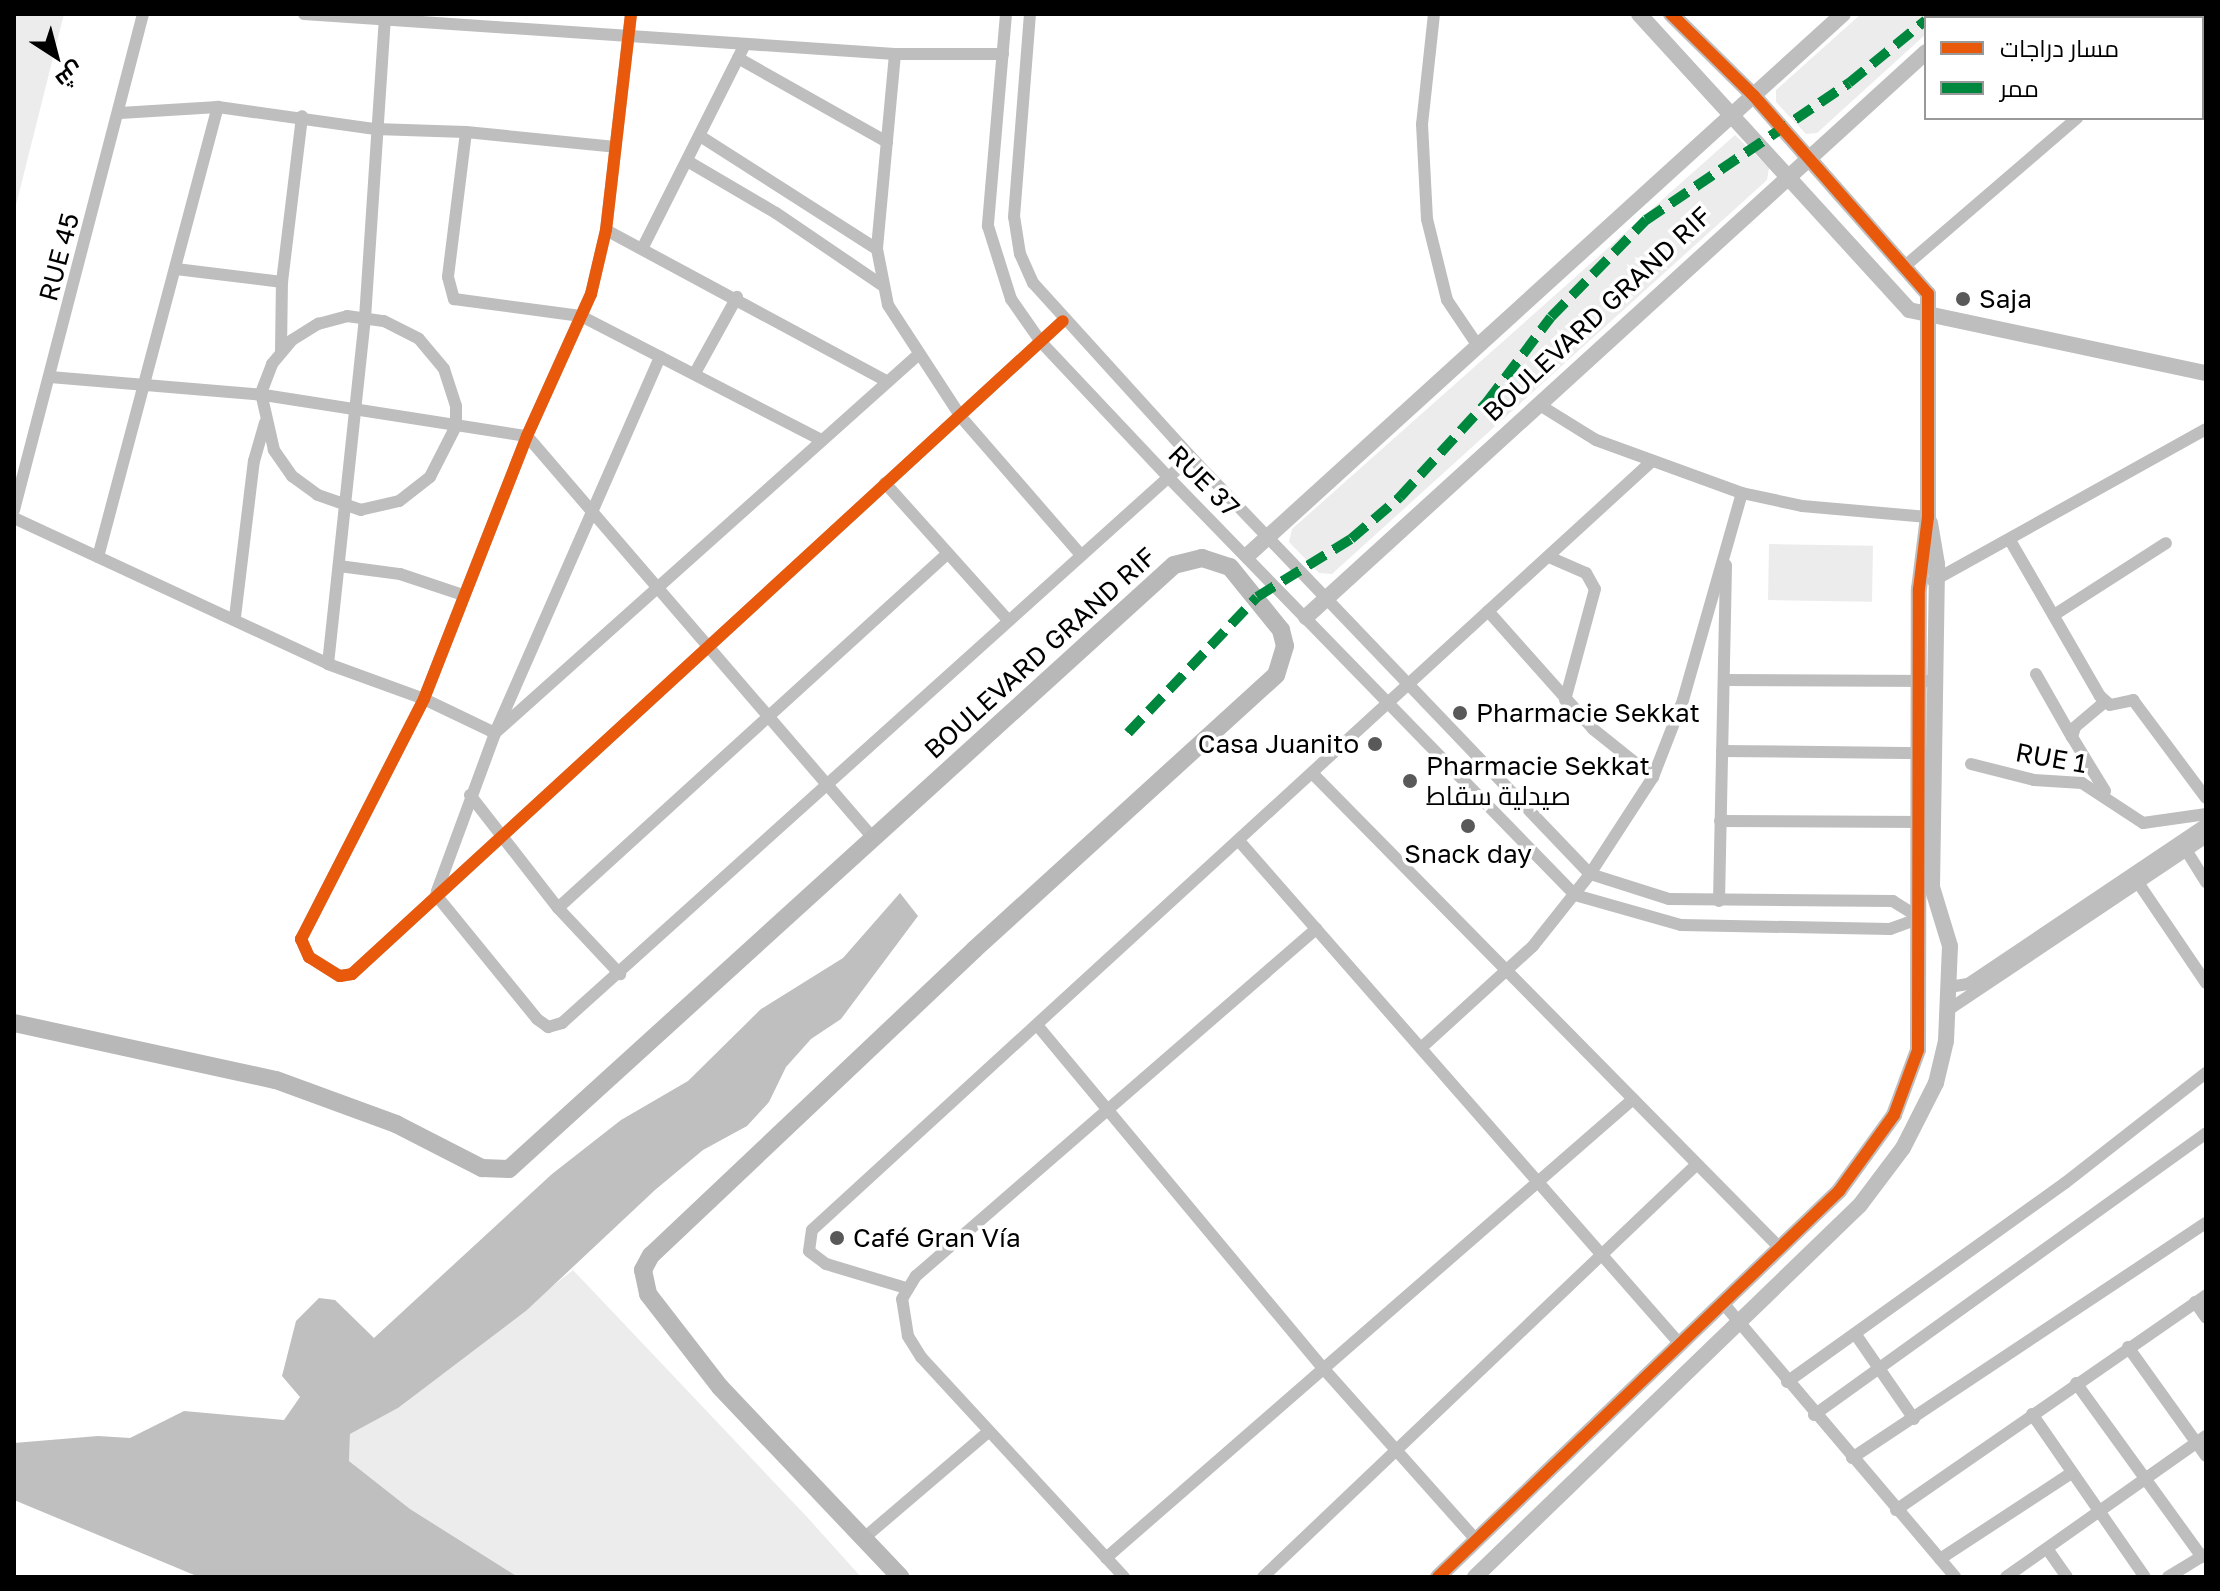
<!DOCTYPE html>
<html>
<head>
<meta charset="utf-8">
<style>
	body { margin:0 }
	#map { position:relative; width:2220px; height:1591px; overflow:hidden; background:#fff; font-family:"Golos Text",Cairo,sans-serif }
	div>[style] { position:absolute }
	[style*='--x'] { left:calc(var(--x)*1px); top:calc(var(--y)*1px); width:calc(var(--w)*1px); rotate:calc(var(--a)*1deg) }
	.green>* { inset:0; background:#ececec; transform-origin:0 0 }
	.water>* { inset:0; background:#bfbfbf }
	.minor>* { height:12px; margin:-6px; padding:0 6px; transform-origin:6px; border-radius:6px; background:#bebebe }
	.tertiary>* { height:16px; margin:-8px; padding:0 8px; transform-origin:8px; border-radius:8px; background:#bebebe }
	.secondary>* { height:18px; margin:-9px; padding:0 9px; transform-origin:9px; border-radius:9px; background:#b8b8b8 }
	.quiet>* { height:10px; margin-top:-5px; transform-origin:0; background:repeating-linear-gradient(90deg,#00873e 0 20px,transparent 0 30px) }
	.cycleway>* { height:12px; margin:-6px; padding:0 6px; transform-origin:6px; border-radius:6px; background:#e8590c }
	.dots>* { width:22px; height:22px; translate:-50% -50%; box-sizing:border-box; border:4px solid #fff; border-radius:50% }
	span { translate:-50% -50%; white-space:nowrap; text-align:center; line-height:1.15; -webkit-text-stroke:7px #fff; paint-order:stroke }
	.street-label { font-size:26px; color:#000 }
	.poi-label { font-size:26px; color:#000 }
	.left { translate:0 -50%; text-align:left }
	.right { translate:-100% -50%; text-align:right }
	.frame { position:absolute; inset:0; border:16px solid #000; pointer-events:none }
	.legend { position:absolute; left:1924px; top:16px; width:280px; height:104px; box-sizing:border-box; background:#fff; border:2px solid #999; margin:0; padding:10px 14px; list-style:none; font-size:24px; color:#000 }
	.legend li { display:flex; align-items:center; gap:16px; height:40px }
	.legend b { width:40px; border:2px solid #999 }
	.north { position:absolute; left:16px; top:16px; width:80px; height:80px; -webkit-text-stroke:6px #fff; paint-order:stroke; rotate:144deg; font-size:22px; font-weight:700; line-height:32px; text-align:center; color:#000 }
	.north::after { content:''; display:block; margin:auto; width:28px; height:36px; background:#000; clip-path:polygon(50% 0,100% 100%,50% 72%,0 100%) }
</style>
</head>
<body>
<div id="map">
	<div class="green">
		<i style="clip-path:polygon(14px 14px,64px 14px,14px 213px)"></i>
		<i style="clip-path:polygon(1861px 14px,1948px 14px,1926px 18px,1926px 34px,1817px 133px,1806px 134px,1776px 102px,1776px 90px)"></i>
		<i style="clip-path:polygon(1735px 135px,1769px 168px,1767px 180px,1332px 574px,1319px 573px,1289px 542px,1292px 529px)"></i>
		<i style="left:1769px;top:544px;width:104px;height:56px;rotate:1deg"></i>
		<i style="clip-path:polygon(573px 1270px,807px 1517px,861px 1577px,518px 1577px,410px 1509px,349px 1461px,350px 1434px,398px 1408px)"></i>
	</div>
	<div class="water">
		<i style="clip-path:polygon(900px 893px,918px 916px,841px 1019px,811px 1039px,786px 1067px,769px 1102px,747px 1126px,703px 1150px,655px 1190px,527px 1310px,398px 1408px,350px 1434px,349px 1461px,410px 1509px,518px 1577px,199px 1577px,14px 1500px,14px 1443px,98px 1436px,130px 1438px,184px 1411px,284px 1420px,300px 1397px,282px 1376px,296px 1321px,319px 1298px,335px 1300px,374px 1338px,552px 1174px,621px 1120px,688px 1081px,761px 1009px,843px 958px)"></i>
	</div>
	<div class="minor">
		<i style="--x:304;--y:14;--w:592;--a:3.87"></i>
		<i style="--x:895;--y:54;--w:108;--a:0"></i>
		<i style="--x:631;--y:14;--w:217;--a:96.6"></i>
		<i style="--x:606;--y:230;--w:66;--a:103.2"></i>
		<i style="--x:591;--y:294;--w:156;--a:114.3"></i>
		<i style="--x:527;--y:436;--w:282;--a:111.4"></i>
		<i style="--x:424;--y:699;--w:270;--a:117.1"></i>
		<i style="--x:301;--y:939;--w:20;--a:66"></i>
		<i style="--x:309;--y:957;--w:36;--a:32"></i>
		<i style="--x:340;--y:976;--w:12;--a:-9"></i>
		<i style="--x:352;--y:974;--w:965;--a:-42.57"></i>
		<i style="--x:1006;--y:14;--w:213;--a:94.9"></i>
		<i style="--x:988;--y:226;--w:77;--a:72.5"></i>
		<i style="--x:1011;--y:299;--w:52;--a:55.1"></i>
		<i style="--x:1041;--y:342;--w:185;--a:46.7"></i>
		<i style="--x:1168;--y:477;--w:583;--a:45.76"></i>
		<i style="--x:1575;--y:895;--w:110;--a:15.8"></i>
		<i style="--x:1681;--y:925;--w:209;--a:1.1"></i>
		<i style="--x:1890;--y:929;--w:32;--a:-20"></i>
		<i style="--x:1920;--y:918;--w:32;--a:-148"></i>
		<i style="--x:1893;--y:901;--w:224;--a:-179.5"></i>
		<i style="--x:1669;--y:899;--w:83;--a:-162.4"></i>
		<i style="--x:1590;--y:874;--w:577;--a:-133.74"></i>
		<i style="--x:1191;--y:457;--w:235;--a:-132.2"></i>
		<i style="--x:1033;--y:283;--w:32;--a:-114"></i>
		<i style="--x:1020;--y:254;--w:37;--a:-99"></i>
		<i style="--x:1014;--y:217;--w:204;--a:-85.5"></i>
		<i style="--x:1434;--y:14;--w:111;--a:96.2"></i>
		<i style="--x:1422;--y:124;--w:95;--a:87"></i>
		<i style="--x:1427;--y:219;--w:83;--a:76.1"></i>
		<i style="--x:1447;--y:300;--w:55;--a:56"></i>
		<i style="--x:2072;--y:14;--w:6;--a:45"></i>
		<i style="--x:2114;--y:14;--w:11;--a:22"></i>
		<i style="--x:2202;--y:29;--w:4;--a:0"></i>
		<i style="--x:895;--y:54;--w:196;--a:95.3"></i>
		<i style="--x:877;--y:249;--w:57;--a:78.9"></i>
		<i style="--x:888;--y:305;--w:134;--a:56.9"></i>
		<i style="--x:961;--y:417;--w:183;--a:49"></i>
		<i style="--x:738;--y:58;--w:171;--a:29.4"></i>
		<i style="--x:120;--y:113;--w:98;--a:-3.5"></i>
		<i style="--x:218;--y:107;--w:159;--a:8"></i>
		<i style="--x:375;--y:129;--w:91;--a:1.9"></i>
		<i style="--x:466;--y:132;--w:150;--a:5.7"></i>
		<i style="--x:466;--y:132;--w:146;--a:97.1"></i>
		<i style="--x:448;--y:277;--w:23;--a:75"></i>
		<i style="--x:454;--y:299;--w:128;--a:7.6"></i>
		<i style="--x:581;--y:316;--w:268;--a:27.3"></i>
		<i style="--x:700;--y:136;--w:210;--a:32.6"></i>
		<i style="--x:689;--y:162;--w:101;--a:30.4"></i>
		<i style="--x:776;--y:213;--w:128;--a:34.2"></i>
		<i style="--x:606;--y:230;--w:320;--a:28.3"></i>
		<i style="--x:643;--y:247;--w:227;--a:-63.3"></i>
		<i style="--x:1905;--y:266;--w:227;--a:-40.7"></i>
		<i style="--x:176;--y:269;--w:107;--a:7"></i>
		<i style="--x:347;--y:316;--w:37;--a:8"></i>
		<i style="--x:384;--y:321;--w:39;--a:27"></i>
		<i style="--x:419;--y:339;--w:39;--a:50"></i>
		<i style="--x:444;--y:369;--w:39;--a:72"></i>
		<i style="--x:456;--y:406;--w:20;--a:90"></i>
		<i style="--x:456;--y:426;--w:57;--a:117"></i>
		<i style="--x:430;--y:477;--w:39;--a:142"></i>
		<i style="--x:399;--y:501;--w:39;--a:167"></i>
		<i style="--x:361;--y:510;--w:46;--a:-160.8"></i>
		<i style="--x:318;--y:495;--w:32;--a:-144"></i>
		<i style="--x:292;--y:476;--w:32;--a:-125"></i>
		<i style="--x:274;--y:450;--w:58;--a:-102.8"></i>
		<i style="--x:261;--y:393;--w:31;--a:-69"></i>
		<i style="--x:272;--y:364;--w:31;--a:-50"></i>
		<i style="--x:292;--y:340;--w:31;--a:-32"></i>
		<i style="--x:318;--y:324;--w:30;--a:-15"></i>
		<i style="--x:281;--y:351;--w:69;--a:-89.2"></i>
		<i style="--x:282;--y:282;--w:167;--a:-83.1"></i>
		<i style="--x:695;--y:373;--w:87;--a:-61.1"></i>
		<i style="--x:50;--y:377;--w:215;--a:4.8"></i>
		<i style="--x:264;--y:395;--w:266;--a:8.9"></i>
		<i style="--x:527;--y:436;--w:530;--a:49.28"></i>
		<i style="--x:1538;--y:404;--w:68;--a:31.8"></i>
		<i style="--x:1596;--y:440;--w:155;--a:20"></i>
		<i style="--x:1742;--y:493;--w:61;--a:12.2"></i>
		<i style="--x:1802;--y:506;--w:126;--a:5"></i>
		<i style="--x:885;--y:483;--w:184;--a:48.1"></i>
		<i style="--x:14;--y:510;--w:513;--a:-75.42"></i>
		<i style="--x:14;--y:518;--w:346;--a:24.9"></i>
		<i style="--x:328;--y:664;--w:102;--a:20"></i>
		<i style="--x:424;--y:699;--w:79;--a:25.6"></i>
		<i style="--x:495;--y:733;--w:411;--a:-66.3"></i>
		<i style="--x:2011;--y:542;--w:178;--a:60"></i>
		<i style="--x:2100;--y:696;--w:13;--a:42"></i>
		<i style="--x:2110;--y:705;--w:24;--a:-12"></i>
		<i style="--x:2133;--y:700;--w:122;--a:53.3"></i>
		<i style="--x:98;--y:557;--w:466;--a:-75.1"></i>
		<i style="--x:1549;--y:557;--w:40;--a:23.4"></i>
		<i style="--x:1586;--y:573;--w:18;--a:61"></i>
		<i style="--x:1595;--y:589;--w:115;--a:105.1"></i>
		<i style="--x:339;--y:566;--w:62;--a:7.5"></i>
		<i style="--x:400;--y:574;--w:66;--a:18.4"></i>
		<i style="--x:1933;--y:581;--w:312;--a:-29.1"></i>
		<i style="--x:1488;--y:611;--w:158;--a:48.3"></i>
		<i style="--x:1593;--y:729;--w:77;--a:38.7"></i>
		<i style="--x:2054;--y:615;--w:133;--a:-32.7"></i>
		<i style="--x:235;--y:617;--w:157;--a:-83.1"></i>
		<i style="--x:254;--y:461;--w:40;--a:-74"></i>
		<i style="--x:328;--y:664;--w:348;--a:-83.9"></i>
		<i style="--x:365;--y:318;--w:299;--a:-86.2"></i>
		<i style="--x:2036;--y:674;--w:73;--a:60.3"></i>
		<i style="--x:1724;--y:680;--w:211;--a:0.3"></i>
		<i style="--x:1722;--y:751;--w:204;--a:0.6"></i>
		<i style="--x:1971;--y:764;--w:65;--a:14.3"></i>
		<i style="--x:2034;--y:780;--w:48;--a:3.6"></i>
		<i style="--x:2082;--y:783;--w:73;--a:33.3"></i>
		<i style="--x:2143;--y:823;--w:64;--a:-8.1"></i>
		<i style="--x:1314;--y:775;--w:664;--a:45.43"></i>
		<i style="--x:2105;--y:791;--w:63;--a:-121.4"></i>
		<i style="--x:2072;--y:737;--w:10;--a:-73"></i>
		<i style="--x:2075;--y:727;--w:39;--a:-40"></i>
		<i style="--x:470;--y:795;--w:143;--a:52.1"></i>
		<i style="--x:558;--y:908;--w:91;--a:46.8"></i>
		<i style="--x:1720;--y:821;--w:205;--a:0.3"></i>
		<i style="--x:1240;--y:842;--w:668;--a:48.77"></i>
		<i style="--x:2186;--y:850;--w:38;--a:58"></i>
		<i style="--x:2137;--y:881;--w:123;--a:55.9"></i>
		<i style="--x:437;--y:891;--w:168;--a:-69.8"></i>
		<i style="--x:495;--y:733;--w:569;--a:-41.79"></i>
		<i style="--x:436;--y:895;--w:160;--a:50.8"></i>
		<i style="--x:537;--y:1019;--w:14;--a:36"></i>
		<i style="--x:548;--y:1027;--w:15;--a:-16"></i>
		<i style="--x:562;--y:1023;--w:846;--a:-41.98"></i>
		<i style="--x:1719;--y:901;--w:336;--a:-88.8"></i>
		<i style="--x:558;--y:908;--w:526;--a:-42.3"></i>
		<i style="--x:1949;--y:987;--w:19;--a:-9"></i>
		<i style="--x:1968;--y:984;--w:287;--a:-33.9"></i>
		<i style="--x:1948;--y:1010;--w:311;--a:-33.8"></i>
		<i style="--x:1037;--y:1025;--w:447;--a:50.2"></i>
		<i style="--x:1323;--y:1368;--w:230;--a:48.3"></i>
		<i style="--x:1421;--y:1048;--w:151;--a:-42.3"></i>
		<i style="--x:1533;--y:946;--w:92;--a:-51.6"></i>
		<i style="--x:1590;--y:874;--w:116;--a:-57"></i>
		<i style="--x:1653;--y:777;--w:83;--a:-68.7"></i>
		<i style="--x:1683;--y:700;--w:215;--a:-74.1"></i>
		<i style="--x:906;--y:1288;--w:84;--a:-163.3"></i>
		<i style="--x:826;--y:1264;--w:21;--a:-143"></i>
		<i style="--x:809;--y:1251;--w:21;--a:-82"></i>
		<i style="--x:812;--y:1230;--w:1137;--a:-42.47"></i>
		<i style="--x:2195;--y:1302;--w:19;--a:55"></i>
		<i style="--x:1723;--y:1303;--w:359;--a:49.7"></i>
		<i style="--x:1856;--y:1335;--w:102;--a:55.4"></i>
		<i style="--x:2128;--y:1347;--w:134;--a:54.4"></i>
		<i style="--x:1787;--y:1382;--w:342;--a:-35.6"></i>
		<i style="--x:2065;--y:1183;--w:179;--a:-38"></i>
		<i style="--x:2076;--y:1383;--w:215;--a:54.1"></i>
		<i style="--x:2032;--y:1414;--w:198;--a:55.3"></i>
		<i style="--x:1814;--y:1415;--w:483;--a:-35.7"></i>
		<i style="--x:1852;--y:1458;--w:425;--a:-33.6"></i>
		<i style="--x:1896;--y:1510;--w:377;--a:-34.7"></i>
		<i style="--x:864;--y:1538;--w:163;--a:-40.5"></i>
		<i style="--x:2048;--y:1550;--w:33;--a:55"></i>
		<i style="--x:1106;--y:1558;--w:699;--a:-41.05"></i>
		<i style="--x:1940;--y:1559;--w:155;--a:-33.2"></i>
		<i style="--x:1124;--y:1577;--w:299;--a:-132.7"></i>
		<i style="--x:921;--y:1357;--w:25;--a:-122"></i>
		<i style="--x:908;--y:1336;--w:37;--a:-99"></i>
		<i style="--x:902;--y:1299;--w:27;--a:-59"></i>
		<i style="--x:916;--y:1276;--w:530;--a:-40.94"></i>
		<i style="--x:1263;--y:1577;--w:599;--a:-43.58"></i>
		<i style="--x:2006;--y:1577;--w:245;--a:-35.2"></i>
		<i style="--x:2168;--y:1577;--w:44;--a:-31.2"></i>
	</div>
	<div class="tertiary">
		<i style="--x:1639;--y:14;--w:401;--a:47.6"></i>
		<i style="--x:1909;--y:310;--w:304;--a:12"></i>
		<i style="--x:1964;--y:18;--w:6;--a:-39"></i>
		<i style="--x:1248;--y:555;--w:804;--a:-42.28"></i>
		<i style="--x:1306;--y:617;--w:839;--a:-42.34"></i>
		<i style="--x:1438;--y:1577;--w:557;--a:-43.91"></i>
		<i style="--x:1839;--y:1191;--w:94;--a:-54.1"></i>
		<i style="--x:1894;--y:1115;--w:69;--a:-69.7"></i>
		<i style="--x:1918;--y:1050;--w:461;--a:-89.9"></i>
		<i style="--x:1919;--y:589;--w:73;--a:-82.9"></i>
		<i style="--x:1928;--y:517;--w:223;--a:-90"></i>
		<i style="--x:1928;--y:294;--w:264;--a:-131.3"></i>
		<i style="--x:1754;--y:96;--w:117;--a:-135.3"></i>
		<i style="--x:1475;--y:1577;--w:535;--a:-44.02"></i>
		<i style="--x:1860;--y:1205;--w:71;--a:-53"></i>
		<i style="--x:1903;--y:1148;--w:73;--a:-63.1"></i>
		<i style="--x:1936;--y:1083;--w:43;--a:-76.6"></i>
		<i style="--x:1946;--y:1041;--w:95;--a:-87.6"></i>
		<i style="--x:1950;--y:946;--w:62;--a:-107"></i>
		<i style="--x:1932;--y:887;--w:323;--a:-89.1"></i>
		<i style="--x:1937;--y:564;--w:42;--a:-99.7"></i>
	</div>
	<div class="secondary">
		<i style="--x:14;--y:1023;--w:268;--a:12.3"></i>
		<i style="--x:276;--y:1080;--w:128;--a:20.1"></i>
		<i style="--x:396;--y:1124;--w:97;--a:27.1"></i>
		<i style="--x:482;--y:1168;--w:27;--a:2"></i>
		<i style="--x:509;--y:1169;--w:898;--a:-42.25"></i>
		<i style="--x:1174;--y:565;--w:29;--a:-14"></i>
		<i style="--x:1202;--y:558;--w:29;--a:18"></i>
		<i style="--x:1230;--y:567;--w:81;--a:51"></i>
		<i style="--x:1281;--y:630;--w:16;--a:76"></i>
		<i style="--x:1285;--y:646;--w:30;--a:107"></i>
		<i style="--x:1276;--y:675;--w:408;--a:137.7"></i>
		<i style="--x:974;--y:950;--w:444;--a:136.6"></i>
		<i style="--x:651;--y:1255;--w:17;--a:118"></i>
		<i style="--x:643;--y:1270;--w:25;--a:78"></i>
		<i style="--x:648;--y:1294;--w:118;--a:52.3"></i>
		<i style="--x:720;--y:1387;--w:262;--a:46.5"></i>
	</div>
	<div class="quiet">
		<i style="--x:1128;--y:733;--w:187;--a:-46.5"></i>
		<i style="--x:1257;--y:597;--w:110;--a:-31.7"></i>
		<i style="--x:1351;--y:539;--w:65;--a:-40.6"></i>
		<i style="--x:1400;--y:497;--w:129;--a:-47.5"></i>
		<i style="--x:1487;--y:402;--w:106;--a:-53"></i>
		<i style="--x:1551;--y:317;--w:136;--a:-45.6"></i>
		<i style="--x:1646;--y:220;--w:245;--a:-34"></i>
		<i style="--x:1849;--y:83;--w:99;--a:-39.3"></i>
	</div>
	<div class="cycleway">
		<i style="--x:631;--y:14;--w:217;--a:96.6"></i>
		<i style="--x:606;--y:230;--w:66;--a:103.2"></i>
		<i style="--x:591;--y:294;--w:156;--a:114.3"></i>
		<i style="--x:527;--y:436;--w:282;--a:111.4"></i>
		<i style="--x:424;--y:699;--w:270;--a:117.1"></i>
		<i style="--x:301;--y:939;--w:20;--a:66"></i>
		<i style="--x:309;--y:957;--w:36;--a:32"></i>
		<i style="--x:340;--y:976;--w:12;--a:-9"></i>
		<i style="--x:352;--y:974;--w:965;--a:-42.57"></i>
		<i style="--x:1438;--y:1577;--w:557;--a:-43.91"></i>
		<i style="--x:1839;--y:1191;--w:94;--a:-54.1"></i>
		<i style="--x:1894;--y:1115;--w:69;--a:-69.7"></i>
		<i style="--x:1918;--y:1050;--w:461;--a:-89.9"></i>
		<i style="--x:1919;--y:589;--w:73;--a:-82.9"></i>
		<i style="--x:1928;--y:517;--w:223;--a:-90"></i>
		<i style="--x:1928;--y:294;--w:264;--a:-131.3"></i>
		<i style="--x:1754;--y:96;--w:117;--a:-135.3"></i>
	</div>
	<div class="dots">
		<i style="left:1963px;top:299px;background:#595959"></i>
		<i style="left:1460px;top:713px;background:#595959"></i>
		<i style="left:1375px;top:744px;background:#595959"></i>
		<i style="left:1410px;top:781px;background:#595959"></i>
		<i style="left:1468px;top:826px;background:#595959"></i>
		<i style="left:837px;top:1238px;background:#595959"></i>
	</div>
	<div class="street-label">
		<span style="left:59px;top:257px;rotate:-75deg">RUE 45</span>
		<span style="left:1597px;top:314px;rotate:-43deg">BOULEVARD GRAND RIF</span>
		<span style="left:1204px;top:481px;rotate:45deg">RUE 37</span>
		<span style="left:1040px;top:653px;rotate:-42deg">BOULEVARD GRAND RIF</span>
		<span style="left:2051px;top:758px;rotate:10deg">RUE 1</span>
	</div>
	<div class="poi-label">
		<span class="left" style="left:1979px;top:299px">Saja</span>
		<span class="left" style="left:1476px;top:713px">Pharmacie Sekkat</span>
		<span class="right" style="left:1359px;top:744px">Casa Juanito</span>
		<span class="left" style="left:1426px;top:781px">Pharmacie Sekkat<br>صيدلية سقاط</span>
		<span style="left:1468px;top:854px">Snack day</span>
		<span class="left" style="left:853px;top:1238px">Café Gran Vía</span>
	</div>
	<div class="frame"></div>
	<ul class="legend">
	<li><b style="height:10px;background:#e8590c"></b>مسار دراجات</li>
	<li><b style="height:10px;background:#00873e"></b>ممر</li>
	</ul>
	<div class="north">ش</div>
</div>
</body>
</html>
